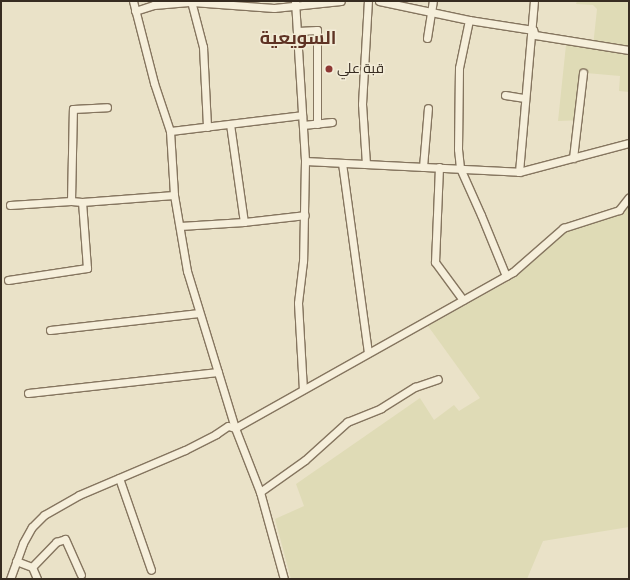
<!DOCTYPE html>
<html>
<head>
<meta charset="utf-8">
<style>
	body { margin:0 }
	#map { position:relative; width:630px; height:580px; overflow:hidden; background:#eae2c8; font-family:"Zilla Slab",Cairo,serif }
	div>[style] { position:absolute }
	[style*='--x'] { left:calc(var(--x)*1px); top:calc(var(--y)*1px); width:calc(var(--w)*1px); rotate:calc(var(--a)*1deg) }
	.farmland>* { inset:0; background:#dfdbb6 }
	.roads { filter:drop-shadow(1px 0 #85755f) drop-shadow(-1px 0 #85755f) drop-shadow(0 1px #85755f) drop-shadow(0 -1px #85755f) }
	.minor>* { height:7px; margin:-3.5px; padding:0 3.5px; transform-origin:3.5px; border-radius:3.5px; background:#f6efdb }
	.dots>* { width:11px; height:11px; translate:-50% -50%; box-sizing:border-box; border:2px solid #f3ecd7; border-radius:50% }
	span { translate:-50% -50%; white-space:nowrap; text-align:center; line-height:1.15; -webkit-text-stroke:3px #f3ecd7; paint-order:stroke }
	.poi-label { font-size:14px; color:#372c21 }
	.left { translate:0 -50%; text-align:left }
	.district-label { font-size:18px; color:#5f3324; font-weight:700 }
	.frame { position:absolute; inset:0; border:2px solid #372c21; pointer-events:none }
</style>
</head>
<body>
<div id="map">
	<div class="farmland">
		<i style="clip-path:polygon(577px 1px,629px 1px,629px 92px,619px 91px,620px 76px,586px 73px,583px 120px,558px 121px,566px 45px,593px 46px,597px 9px,593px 5px,576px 4px)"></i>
		<i style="clip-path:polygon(629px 205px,629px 527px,543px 541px,527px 579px,291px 579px,275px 519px,304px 506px,296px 484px,420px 398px,434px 420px,454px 405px,459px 411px,480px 398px,428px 326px,516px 277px,566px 232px,622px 212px)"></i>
	</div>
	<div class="roads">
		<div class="minor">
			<i style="--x:133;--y:1;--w:85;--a:75.6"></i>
			<i style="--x:154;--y:83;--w:51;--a:71.6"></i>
			<i style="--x:170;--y:131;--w:64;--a:86.4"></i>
			<i style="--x:174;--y:195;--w:77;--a:80.3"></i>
			<i style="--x:187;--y:271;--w:164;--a:73"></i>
			<i style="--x:235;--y:428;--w:69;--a:68.7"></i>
			<i style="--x:260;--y:492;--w:90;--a:74.6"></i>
			<i style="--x:191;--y:1;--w:48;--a:75.4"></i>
			<i style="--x:203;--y:47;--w:80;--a:87.1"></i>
			<i style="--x:295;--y:1;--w:160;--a:86.4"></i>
			<i style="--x:305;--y:161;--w:100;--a:91.1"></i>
			<i style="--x:303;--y:261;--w:42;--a:96.8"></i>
			<i style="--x:298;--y:303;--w:86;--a:86.7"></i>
			<i style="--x:379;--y:1;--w:92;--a:11.9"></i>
			<i style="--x:469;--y:20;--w:65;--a:8.9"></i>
			<i style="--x:533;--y:30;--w:5;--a:68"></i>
			<i style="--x:535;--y:35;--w:95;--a:9.1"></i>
			<i style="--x:135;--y:11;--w:20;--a:-18"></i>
			<i style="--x:154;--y:5;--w:38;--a:-5"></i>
			<i style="--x:192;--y:2;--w:82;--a:4.2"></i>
			<i style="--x:274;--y:8;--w:67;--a:-6"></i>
			<i style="--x:469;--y:20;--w:49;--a:101.8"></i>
			<i style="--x:459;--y:68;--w:81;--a:90.7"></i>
			<i style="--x:458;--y:149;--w:19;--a:84"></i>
			<i style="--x:460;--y:168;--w:51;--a:65.9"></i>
			<i style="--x:481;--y:215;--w:66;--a:67.7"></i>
			<i style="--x:298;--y:31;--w:19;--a:-3"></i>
			<i style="--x:317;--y:30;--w:94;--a:90"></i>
			<i style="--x:427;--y:38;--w:37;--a:-81"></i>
			<i style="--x:505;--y:95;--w:20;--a:9"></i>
			<i style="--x:230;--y:124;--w:99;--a:81.9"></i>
			<i style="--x:303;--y:125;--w:29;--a:-6"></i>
			<i style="--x:170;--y:131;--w:133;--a:-6.9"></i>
			<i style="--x:573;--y:158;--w:86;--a:-83.3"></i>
			<i style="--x:305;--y:161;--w:214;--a:2.9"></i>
			<i style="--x:519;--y:172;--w:114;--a:-14.8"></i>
			<i style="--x:342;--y:163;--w:191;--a:82.2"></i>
			<i style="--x:366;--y:164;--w:60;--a:-93.8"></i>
			<i style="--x:362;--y:104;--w:103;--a:-86.7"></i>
			<i style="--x:423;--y:167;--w:59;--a:-85.2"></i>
			<i style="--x:439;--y:167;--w:95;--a:92.4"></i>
			<i style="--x:435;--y:262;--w:47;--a:53.6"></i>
			<i style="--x:519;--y:172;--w:172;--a:-85"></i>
			<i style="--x:71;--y:201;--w:92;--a:-88.8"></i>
			<i style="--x:73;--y:109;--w:34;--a:-3"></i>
			<i style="--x:10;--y:205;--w:61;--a:-3.8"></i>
			<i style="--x:71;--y:201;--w:11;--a:5"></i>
			<i style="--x:82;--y:202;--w:92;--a:-4.4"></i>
			<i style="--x:180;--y:226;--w:64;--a:-3.6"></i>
			<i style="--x:244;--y:222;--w:61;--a:-6.5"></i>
			<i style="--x:8;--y:280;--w:80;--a:-8.6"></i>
			<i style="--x:87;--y:268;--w:66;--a:-94.3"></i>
			<i style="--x:50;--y:330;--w:150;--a:-6.5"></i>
			<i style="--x:28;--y:393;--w:191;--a:-6.3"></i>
			<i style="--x:119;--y:478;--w:97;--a:70.8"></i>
			<i style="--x:260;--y:492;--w:55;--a:-35.4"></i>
			<i style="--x:305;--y:460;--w:57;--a:-42.1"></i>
			<i style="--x:347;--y:422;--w:37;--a:-22"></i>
			<i style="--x:381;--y:408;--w:40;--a:-32"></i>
			<i style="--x:415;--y:387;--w:24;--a:-19"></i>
			<i style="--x:16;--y:561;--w:17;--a:21"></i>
			<i style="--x:32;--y:567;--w:13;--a:67"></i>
			<i style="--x:32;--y:567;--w:35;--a:-46"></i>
			<i style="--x:56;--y:542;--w:9;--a:-18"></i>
			<i style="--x:65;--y:539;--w:39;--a:66"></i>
			<i style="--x:10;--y:579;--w:38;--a:-70"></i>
			<i style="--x:23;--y:543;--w:18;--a:-61"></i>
			<i style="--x:32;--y:527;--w:17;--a:-45"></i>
			<i style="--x:44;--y:515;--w:40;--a:-29.7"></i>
			<i style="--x:79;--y:495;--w:115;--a:-23"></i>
			<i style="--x:185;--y:450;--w:35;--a:-27"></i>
			<i style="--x:216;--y:434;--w:14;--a:-34"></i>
			<i style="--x:228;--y:426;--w:7;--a:16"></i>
			<i style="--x:235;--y:428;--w:319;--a:-29.3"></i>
			<i style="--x:513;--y:272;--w:67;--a:-41.3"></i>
			<i style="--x:563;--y:228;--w:59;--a:-17.8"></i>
			<i style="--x:619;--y:210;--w:16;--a:-52"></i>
		</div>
	</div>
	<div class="dots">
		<i style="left:329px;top:69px;background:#8e3834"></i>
	</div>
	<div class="poi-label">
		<span class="left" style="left:337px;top:69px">قبة علي</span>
	</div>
	<div class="district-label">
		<span style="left:298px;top:38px">السويعية</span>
	</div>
	<div class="frame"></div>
</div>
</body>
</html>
